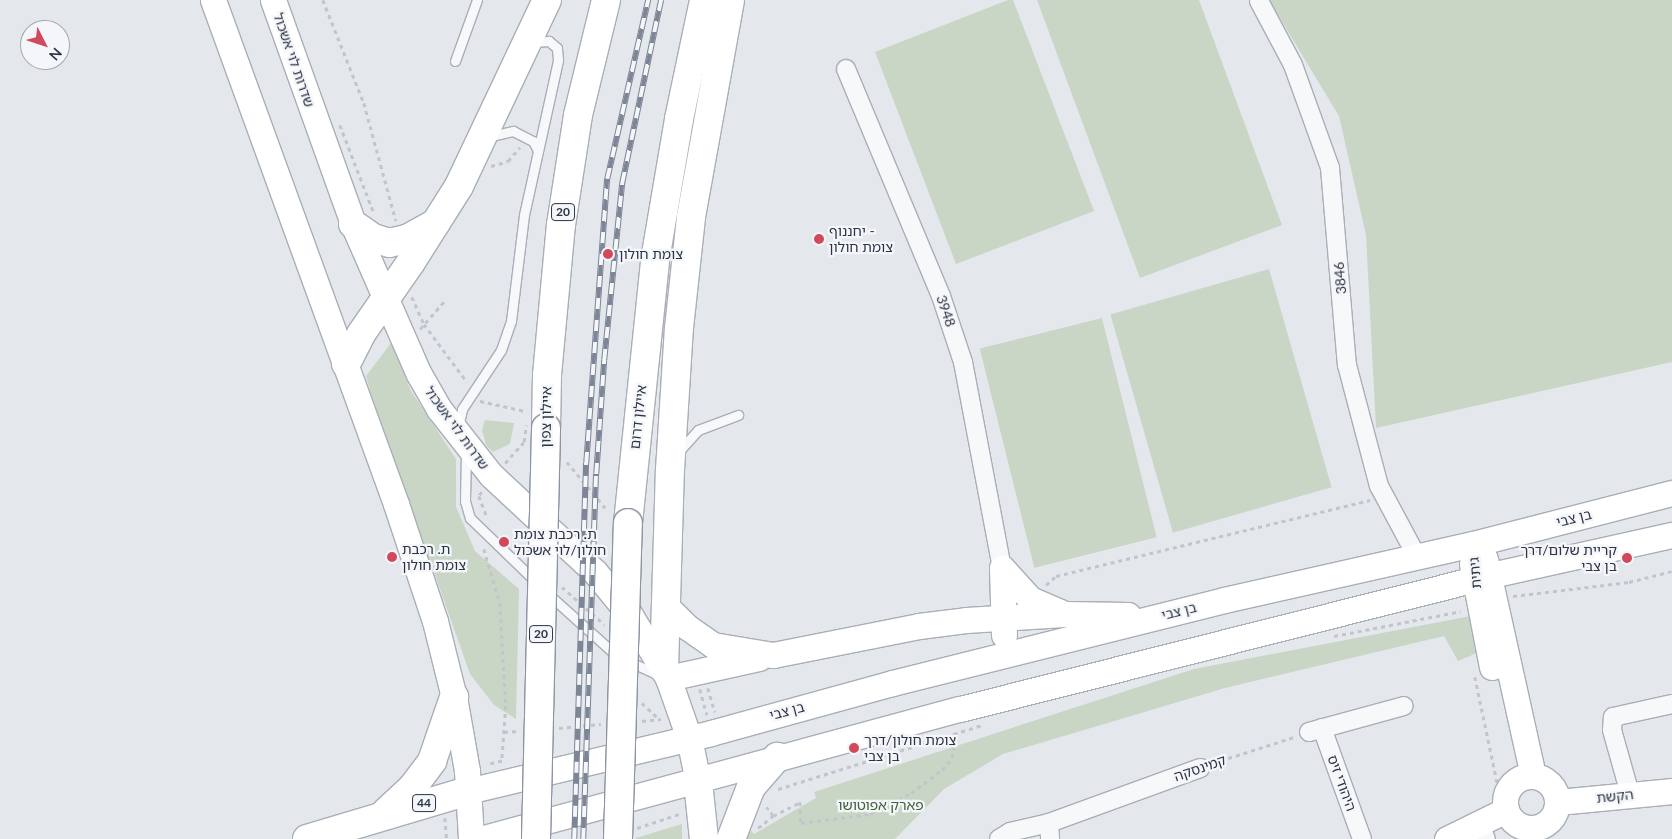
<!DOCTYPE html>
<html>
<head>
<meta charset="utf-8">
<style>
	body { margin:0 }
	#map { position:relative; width:1672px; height:839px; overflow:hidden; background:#e4e7ec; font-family:Lato,"Noto Sans Hebrew",sans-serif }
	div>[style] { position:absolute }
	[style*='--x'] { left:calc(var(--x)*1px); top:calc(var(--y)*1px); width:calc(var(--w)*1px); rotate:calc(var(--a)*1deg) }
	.green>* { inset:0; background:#c9d6c5; transform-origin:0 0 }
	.path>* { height:2.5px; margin-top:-1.25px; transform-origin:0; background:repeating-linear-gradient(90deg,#c2c5cb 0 4px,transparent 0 8px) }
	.roads { filter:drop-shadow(1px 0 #a9aeb7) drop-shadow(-1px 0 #a9aeb7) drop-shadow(0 1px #a9aeb7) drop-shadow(0 -1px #a9aeb7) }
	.lane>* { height:9px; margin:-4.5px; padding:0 4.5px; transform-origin:4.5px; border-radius:4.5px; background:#f7f8fa }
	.street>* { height:18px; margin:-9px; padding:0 9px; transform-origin:9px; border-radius:9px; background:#f7f8fa }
	.secondary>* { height:25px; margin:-12.5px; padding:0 12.5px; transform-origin:12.5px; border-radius:12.5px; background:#fff }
	.secondary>.ring { margin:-12.5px; padding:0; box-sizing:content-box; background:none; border:25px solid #fff; border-radius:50% }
	.highway>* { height:28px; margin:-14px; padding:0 14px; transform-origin:14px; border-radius:14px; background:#fff }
	.rail>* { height:5.5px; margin-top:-2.75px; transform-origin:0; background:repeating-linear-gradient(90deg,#f4f6f9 0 11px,#7d8696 0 22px); box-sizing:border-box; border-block:1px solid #7d8696 }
	.bridges { filter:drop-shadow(1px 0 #8b94a3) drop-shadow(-1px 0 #8b94a3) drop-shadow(0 1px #8b94a3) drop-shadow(0 -1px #8b94a3) }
	.highway-bridge>* { height:28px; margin:-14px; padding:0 14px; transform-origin:14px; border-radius:14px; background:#fff }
	.dots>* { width:14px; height:14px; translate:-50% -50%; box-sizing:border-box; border:2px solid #f4f6f9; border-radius:50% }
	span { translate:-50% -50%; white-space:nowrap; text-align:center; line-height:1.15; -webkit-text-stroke:4.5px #f4f6f9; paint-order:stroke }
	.shield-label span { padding:1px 4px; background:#f4f6f9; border:1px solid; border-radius:4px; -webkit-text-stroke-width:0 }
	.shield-label { font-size:12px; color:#2b3445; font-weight:700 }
	.street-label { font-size:14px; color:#2b3445 }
	.poi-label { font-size:14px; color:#2b3445 }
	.left { translate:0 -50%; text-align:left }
	.right { translate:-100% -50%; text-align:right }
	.park-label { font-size:14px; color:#3f6138 }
	.north { position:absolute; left:20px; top:20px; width:50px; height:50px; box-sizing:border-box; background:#f4f6f9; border:1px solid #a4a8b1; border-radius:50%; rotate:131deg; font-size:14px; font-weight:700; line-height:20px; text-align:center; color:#2b3445 }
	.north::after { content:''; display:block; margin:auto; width:18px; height:22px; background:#d1495b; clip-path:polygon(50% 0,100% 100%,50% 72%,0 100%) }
</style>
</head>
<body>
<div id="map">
	<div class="green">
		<i style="clip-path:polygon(1008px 0,1013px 0,1094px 211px,956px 264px,875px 52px)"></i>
		<i style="clip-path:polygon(1037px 0,1199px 0,1282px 225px,1140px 278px)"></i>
		<i style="clip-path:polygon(1269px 0,1672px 0,1672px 362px,1376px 428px,1366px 235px,1339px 116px)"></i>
		<i style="left:1269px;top:269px;width:227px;height:165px;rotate:74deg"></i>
		<i style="left:1102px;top:318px;width:226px;height:126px;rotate:76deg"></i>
		<i style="clip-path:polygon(391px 343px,411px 391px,456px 459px,456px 507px,475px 551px,519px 589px,516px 719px,494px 705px,470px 674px,370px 391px,366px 376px)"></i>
		<i style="clip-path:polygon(485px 420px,514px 423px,510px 444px,493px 452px,486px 445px,482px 430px)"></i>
		<i style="clip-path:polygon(1476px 615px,1484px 650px,1458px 661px,1444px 636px,1225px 688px,1003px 754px,944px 789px,895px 839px,745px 839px,749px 829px,754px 834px,816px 798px,814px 792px,1194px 669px)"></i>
		<i style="clip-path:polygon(682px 824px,682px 839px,636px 839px,636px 838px)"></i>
	</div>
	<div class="path">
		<i style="--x:323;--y:0;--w:111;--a:68.3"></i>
		<i style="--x:364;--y:103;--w:122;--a:74.8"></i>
		<i style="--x:340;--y:125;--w:94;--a:68.9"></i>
		<i style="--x:491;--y:166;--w:18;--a:-16"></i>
		<i style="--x:508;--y:161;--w:18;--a:-49"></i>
		<i style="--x:412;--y:297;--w:30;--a:66"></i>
		<i style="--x:424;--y:324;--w:72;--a:53.4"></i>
		<i style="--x:420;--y:329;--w:38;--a:-49"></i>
		<i style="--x:480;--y:401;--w:46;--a:12.5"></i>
		<i style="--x:567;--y:462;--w:64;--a:50.1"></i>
		<i style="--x:505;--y:463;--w:28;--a:-48"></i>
		<i style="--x:524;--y:442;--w:17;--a:-83"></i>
		<i style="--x:482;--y:492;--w:5;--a:127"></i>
		<i style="--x:479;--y:496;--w:22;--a:69"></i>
		<i style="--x:484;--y:549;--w:56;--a:73.5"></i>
		<i style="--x:500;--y:603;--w:103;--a:86.7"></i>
		<i style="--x:506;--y:706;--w:55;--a:94.2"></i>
		<i style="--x:502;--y:761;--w:12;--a:166"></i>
		<i style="--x:1046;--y:585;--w:13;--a:-42"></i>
		<i style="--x:1056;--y:576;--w:323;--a:-13.6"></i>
		<i style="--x:562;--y:587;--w:57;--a:41.5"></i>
		<i style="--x:1513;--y:596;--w:117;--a:-6.9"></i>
		<i style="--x:1629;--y:582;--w:44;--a:-14.3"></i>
		<i style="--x:1334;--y:636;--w:129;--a:-11.1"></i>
		<i style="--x:1475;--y:677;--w:116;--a:78.1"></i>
		<i style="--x:708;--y:688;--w:25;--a:74"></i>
		<i style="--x:700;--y:689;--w:27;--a:75"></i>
		<i style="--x:642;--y:703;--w:23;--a:43"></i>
		<i style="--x:642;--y:721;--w:19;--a:-6"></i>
		<i style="--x:559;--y:728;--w:42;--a:-5.4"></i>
		<i style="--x:504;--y:732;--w:15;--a:-4"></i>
		<i style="--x:1213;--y:763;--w:85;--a:-17.8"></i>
		<i style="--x:778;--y:789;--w:214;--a:-17.4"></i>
		<i style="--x:773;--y:816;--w:30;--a:-27"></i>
		<i style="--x:800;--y:802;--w:21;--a:87"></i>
		<i style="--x:801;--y:823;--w:70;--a:-7.4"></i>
		<i style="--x:870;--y:814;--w:46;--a:-27.1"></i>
		<i style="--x:911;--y:793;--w:39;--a:-37"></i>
		<i style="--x:942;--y:770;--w:16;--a:-50"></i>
		<i style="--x:952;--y:758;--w:13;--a:-81"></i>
		<i style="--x:954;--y:745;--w:11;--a:-100"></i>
		<i style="--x:445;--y:818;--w:21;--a:85"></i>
		<i style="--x:637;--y:828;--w:47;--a:-18.4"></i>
		<i style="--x:758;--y:828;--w:19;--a:-39"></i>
		<i style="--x:773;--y:816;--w:11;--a:-128"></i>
		<i style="--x:1512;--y:829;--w:8;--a:40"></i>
		<i style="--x:1518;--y:834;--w:17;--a:7"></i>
		<i style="--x:1535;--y:836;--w:16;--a:-22"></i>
		<i style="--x:1550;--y:830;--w:11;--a:-52"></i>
	</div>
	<div class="roads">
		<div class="lane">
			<i style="--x:455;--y:61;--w:65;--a:-70.2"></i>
			<i style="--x:491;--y:136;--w:23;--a:-13"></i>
			<i style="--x:513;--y:131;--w:22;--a:27"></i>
			<i style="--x:533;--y:141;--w:9;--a:63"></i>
			<i style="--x:458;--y:427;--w:18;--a:-77"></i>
			<i style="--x:462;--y:409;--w:71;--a:-56.5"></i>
			<i style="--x:501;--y:350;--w:31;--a:-71"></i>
			<i style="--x:511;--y:321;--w:107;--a:-83"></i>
			<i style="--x:524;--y:215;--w:159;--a:-77.6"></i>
			<i style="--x:558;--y:60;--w:12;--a:-95"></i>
			<i style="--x:557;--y:48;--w:11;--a:-139"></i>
			<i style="--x:549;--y:41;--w:17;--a:177"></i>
			<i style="--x:680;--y:450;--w:27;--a:-48"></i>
			<i style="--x:698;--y:430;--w:43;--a:-20.6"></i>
			<i style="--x:466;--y:452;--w:49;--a:91.2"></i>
			<i style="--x:465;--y:501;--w:18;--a:74"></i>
			<i style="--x:470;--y:518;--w:92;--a:44.1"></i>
			<i style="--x:547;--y:593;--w:94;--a:42"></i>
			<i style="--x:617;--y:656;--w:48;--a:24.4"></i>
		</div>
		<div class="street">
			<i style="--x:1259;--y:1;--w:72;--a:62"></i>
			<i style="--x:1293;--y:65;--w:109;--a:70.2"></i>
			<i style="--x:1330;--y:168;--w:198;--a:85.1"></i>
			<i style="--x:1347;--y:365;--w:125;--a:75.2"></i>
			<i style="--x:1379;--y:486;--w:81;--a:61.8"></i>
			<i style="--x:846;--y:69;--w:246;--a:67.3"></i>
			<i style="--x:941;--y:296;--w:70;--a:71.6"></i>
			<i style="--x:963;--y:362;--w:210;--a:79.3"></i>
			<i style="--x:1322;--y:728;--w:118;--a:70.2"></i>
			<i style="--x:1309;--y:732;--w:98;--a:-15.3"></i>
			<i style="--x:1630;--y:794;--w:66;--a:-105.7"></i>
			<i style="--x:1612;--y:730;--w:13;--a:-86"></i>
			<i style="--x:1613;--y:717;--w:60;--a:-12.4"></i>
			<i style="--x:1479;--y:822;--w:18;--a:68"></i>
			<i style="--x:1049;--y:823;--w:16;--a:86"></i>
			<i style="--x:999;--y:839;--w:13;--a:-32"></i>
			<i style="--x:1010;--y:832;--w:40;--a:-13"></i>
			<i style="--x:1049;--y:823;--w:161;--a:-20"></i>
		</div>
		<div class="secondary">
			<i style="--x:213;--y:0;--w:536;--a:70.04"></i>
			<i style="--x:396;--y:504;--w:123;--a:71.6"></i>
			<i style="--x:435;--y:621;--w:78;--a:76"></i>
			<i style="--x:454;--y:697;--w:75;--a:80"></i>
			<i style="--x:467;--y:771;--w:68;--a:86.6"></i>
			<i style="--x:273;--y:0;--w:238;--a:70.3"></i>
			<i style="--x:353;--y:224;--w:164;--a:66.3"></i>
			<i style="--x:419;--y:374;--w:40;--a:60.3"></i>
			<i style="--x:439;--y:409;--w:84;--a:51.8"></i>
			<i style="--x:491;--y:475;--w:142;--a:43"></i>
			<i style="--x:595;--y:572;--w:55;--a:50.9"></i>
			<i style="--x:630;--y:615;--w:74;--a:58.9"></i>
			<i style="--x:668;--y:678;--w:64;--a:70.7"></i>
			<i style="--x:689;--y:738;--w:45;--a:78.4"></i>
			<i style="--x:1485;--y:559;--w:222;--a:77.5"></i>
			<i style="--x:1472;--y:564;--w:105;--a:79"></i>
			<i style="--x:1002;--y:568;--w:67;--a:88.3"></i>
			<i style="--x:1002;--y:568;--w:42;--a:47.9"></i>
			<i style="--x:1030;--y:599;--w:33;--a:23"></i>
			<i style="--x:665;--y:605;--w:31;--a:45"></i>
			<i style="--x:687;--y:627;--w:32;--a:35"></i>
			<i style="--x:713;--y:645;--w:61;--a:9.5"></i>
			<i style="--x:773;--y:655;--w:149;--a:-11.2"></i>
			<i style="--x:919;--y:626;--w:47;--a:-7.3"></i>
			<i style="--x:966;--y:620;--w:98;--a:-3.5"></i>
			<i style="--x:1064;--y:614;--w:64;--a:0.9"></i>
			<i style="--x:668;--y:678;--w:93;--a:-12.4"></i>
			<i class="ring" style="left:1505px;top:776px;width:27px;height:27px"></i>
			<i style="--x:468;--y:791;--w:250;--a:-13.4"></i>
			<i style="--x:711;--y:733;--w:188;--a:-15.4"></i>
			<i style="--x:892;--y:683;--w:342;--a:-14"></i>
			<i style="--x:1224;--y:600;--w:255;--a:-12.7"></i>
			<i style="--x:1473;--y:544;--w:205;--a:-14.4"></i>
			<i style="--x:1558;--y:802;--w:115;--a:-5.5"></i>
			<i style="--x:480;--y:839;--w:497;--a:-15.2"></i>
			<i style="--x:960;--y:709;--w:548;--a:-14.16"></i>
			<i style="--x:1491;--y:575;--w:185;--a:-12.5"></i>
			<i style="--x:1447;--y:839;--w:66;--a:-26.2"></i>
		</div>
		<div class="highway">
			<i style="--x:353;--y:224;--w:24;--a:35"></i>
			<i style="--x:373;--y:238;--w:17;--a:17"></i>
			<i style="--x:389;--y:243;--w:18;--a:-13"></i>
			<i style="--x:407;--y:239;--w:33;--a:-29"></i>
			<i style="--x:346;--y:364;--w:34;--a:-63"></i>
			<i style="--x:361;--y:334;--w:88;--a:-55.2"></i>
			<i style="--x:411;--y:262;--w:90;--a:-57.7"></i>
			<i style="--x:459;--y:186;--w:206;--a:-64.7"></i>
			<i style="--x:546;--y:428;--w:53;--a:-88.9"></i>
			<i style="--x:547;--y:375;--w:151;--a:-84.7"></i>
			<i style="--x:561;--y:225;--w:111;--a:-81.2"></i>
			<i style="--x:578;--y:115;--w:118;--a:-76.3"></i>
			<i style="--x:628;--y:523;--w:270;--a:-84.1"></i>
			<i style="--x:656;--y:254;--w:137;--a:-80.3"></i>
			<i style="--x:679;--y:119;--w:122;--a:-78.1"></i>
			<i style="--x:664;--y:669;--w:199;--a:-88.3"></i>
			<i style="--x:670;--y:470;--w:142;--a:-86.4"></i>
			<i style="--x:679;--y:328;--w:112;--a:-83.8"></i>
			<i style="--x:691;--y:217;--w:220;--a:-79.8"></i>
			<i style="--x:698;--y:782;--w:57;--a:84"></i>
			<i style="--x:386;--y:812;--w:35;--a:-43"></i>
			<i style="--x:412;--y:788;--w:34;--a:-53"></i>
			<i style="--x:432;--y:761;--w:68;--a:-71"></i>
			<i style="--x:307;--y:839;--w:168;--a:-16.6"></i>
			<i style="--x:731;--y:839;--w:56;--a:-69"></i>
			<i style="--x:751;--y:787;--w:40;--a:-49"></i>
		</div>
	</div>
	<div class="rail">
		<i style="--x:574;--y:839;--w:376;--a:-88.2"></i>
		<i style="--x:586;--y:463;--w:285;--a:-85.8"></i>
		<i style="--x:607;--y:179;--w:184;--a:-77.1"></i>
		<i style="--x:583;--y:839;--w:365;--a:-88"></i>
		<i style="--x:596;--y:474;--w:114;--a:-86"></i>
		<i style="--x:604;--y:360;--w:178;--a:-84.2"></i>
		<i style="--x:622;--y:183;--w:187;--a:-78"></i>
	</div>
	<div class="bridges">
		<div class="highway-bridge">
			<i style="--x:618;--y:838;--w:315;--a:-88.2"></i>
			<i style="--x:536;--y:839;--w:411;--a:-88.6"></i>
		</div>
	</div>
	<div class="dots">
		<i style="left:819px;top:239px;background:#d1495b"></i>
		<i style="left:608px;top:254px;background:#d1495b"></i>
		<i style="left:504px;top:542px;background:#d1495b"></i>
		<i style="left:392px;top:557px;background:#d1495b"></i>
		<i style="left:1627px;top:558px;background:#d1495b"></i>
		<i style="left:854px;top:748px;background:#d1495b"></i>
	</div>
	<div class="shield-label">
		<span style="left:563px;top:212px">20</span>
		<span style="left:541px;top:634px">20</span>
		<span style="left:424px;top:803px">44</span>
	</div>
	<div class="street-label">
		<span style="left:294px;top:60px;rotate:71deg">שדרות לוי אשכול</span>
		<span style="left:1340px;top:278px;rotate:-95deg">3846</span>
		<span style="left:946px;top:311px;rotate:71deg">3948</span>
		<span style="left:546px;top:417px;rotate:-89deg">איילון צפון</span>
		<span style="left:638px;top:417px;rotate:-84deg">איילון דרום</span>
		<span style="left:457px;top:428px;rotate:54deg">שדרות לוי אשכול</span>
		<span style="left:1574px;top:518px;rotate:-14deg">בן צבי</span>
		<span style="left:1475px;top:573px;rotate:-95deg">גיתית</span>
		<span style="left:1179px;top:611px;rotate:-14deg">בן צבי</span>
		<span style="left:787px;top:711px;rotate:-15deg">בן צבי</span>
		<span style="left:1200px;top:768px;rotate:-19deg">קמינסקה</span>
		<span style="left:1342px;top:783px;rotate:70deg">היהודי זיס</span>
		<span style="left:1615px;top:796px;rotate:-6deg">הקשת</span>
	</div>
	<div class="poi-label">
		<span class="left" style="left:829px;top:239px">יחננוף -<br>צומת חולון</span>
		<span class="left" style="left:619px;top:254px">צומת חולון</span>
		<span class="left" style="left:514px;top:542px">ת. רכבת צומת<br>חולון/לוי אשכול</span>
		<span class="left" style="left:402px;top:557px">ת. רכבת<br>צומת חולון</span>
		<span class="right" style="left:1617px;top:558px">קריית שלום/דרך<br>בן צבי</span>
		<span class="left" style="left:864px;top:748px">צומת חולון/דרך<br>בן צבי</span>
	</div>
	<div class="park-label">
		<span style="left:881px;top:805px">פארק אפוטושו</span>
	</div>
	<div class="north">N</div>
</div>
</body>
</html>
